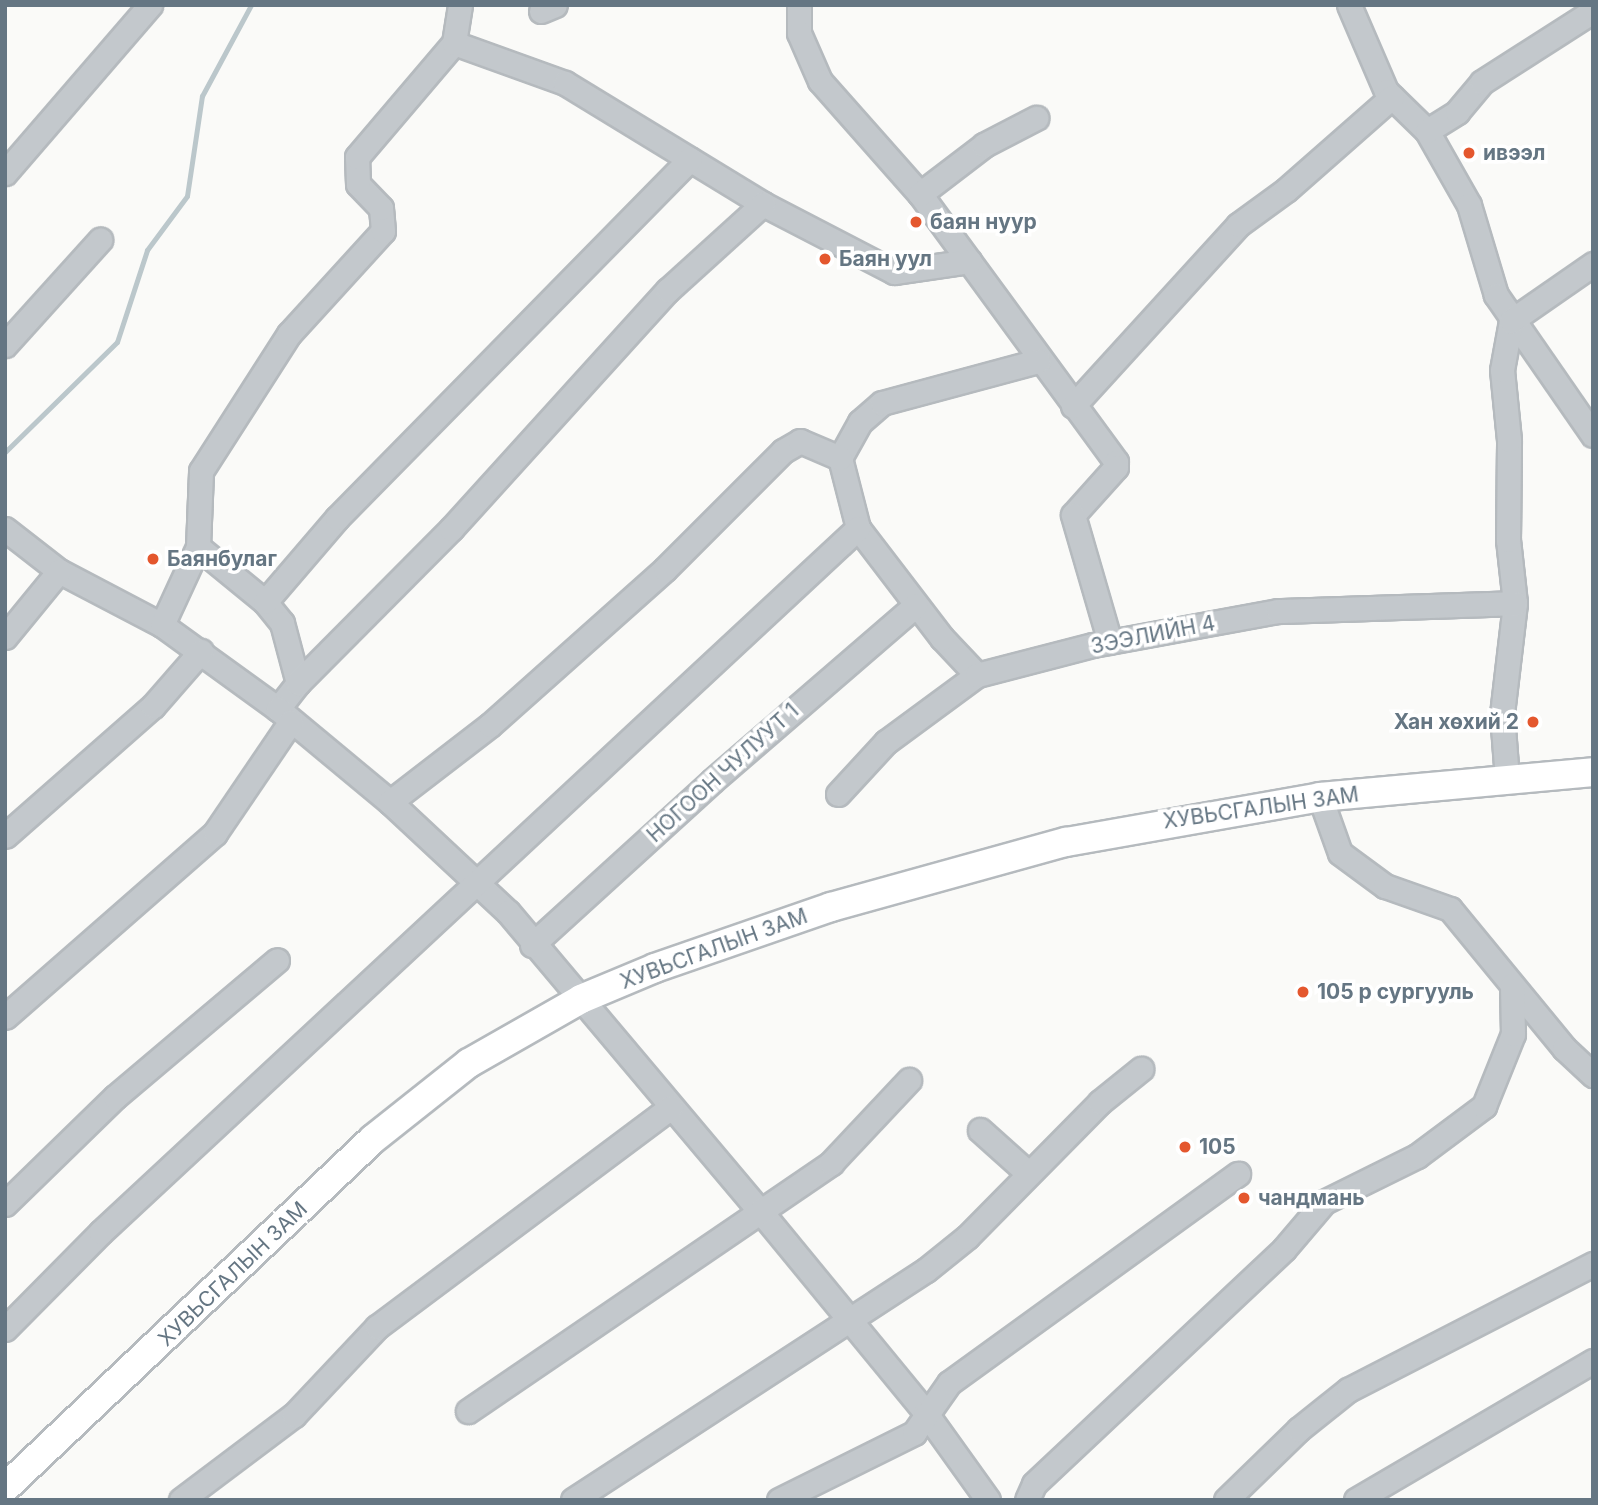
<!DOCTYPE html>
<html>
<head>
<meta charset="utf-8">
<style>
	body { margin:0 }
	#map { position:relative; width:1598px; height:1505px; overflow:hidden; background:#fafaf8; font-family:Inter,sans-serif }
	div>[style] { position:absolute }
	[style*='--x'] { left:calc(var(--x)*1px); top:calc(var(--y)*1px); width:calc(var(--w)*1px); rotate:calc(var(--a)*1deg) }
	.stream>* { height:5px; margin:-2.5px; padding:0 2.5px; transform-origin:2.5px; border-radius:2.5px; background:#bbc7cb }
	.roads { filter:drop-shadow(2px 0 #b5babe) drop-shadow(-2px 0 #b5babe) drop-shadow(0 2px #b5babe) drop-shadow(0 -2px #b5babe) }
	.minor>* { height:23px; margin:-11.5px; padding:0 11.5px; transform-origin:11.5px; border-radius:11.5px; background:#c3c8cc }
	.major>* { height:28px; margin:-14px; padding:0 14px; transform-origin:14px; border-radius:14px; background:#fff }
	.dots>* { width:19px; height:19px; translate:-50% -50%; box-sizing:border-box; border:4px solid #fff; border-radius:50% }
	span { translate:-50% -50%; white-space:nowrap; text-align:center; line-height:1.15; -webkit-text-stroke:7px #fff; paint-order:stroke }
	.poi-label { font-size:21px; color:#657683; font-weight:700 }
	.left { translate:0 -50%; text-align:left }
	.right { translate:-100% -50%; text-align:right }
	.street-label { font-size:21px; color:#657683 }
	.frame { position:absolute; inset:0; border:7px solid #657683; pointer-events:none }
</style>
</head>
<body>
<div id="map">
	<div class="stream">
		<i style="--x:5;--y:452;--w:157;--a:-44.5"></i>
		<i style="--x:117;--y:342;--w:97;--a:-71.9"></i>
		<i style="--x:147;--y:250;--w:67;--a:-53.5"></i>
		<i style="--x:187;--y:196;--w:101;--a:-81.5"></i>
		<i style="--x:202;--y:96;--w:103;--a:-61.7"></i>
	</div>
	<div class="roads">
		<div class="minor">
			<i style="--x:799;--y:5;--w:28;--a:90"></i>
			<i style="--x:799;--y:33;--w:52;--a:66.4"></i>
			<i style="--x:820;--y:81;--w:151;--a:48.5"></i>
			<i style="--x:920;--y:194;--w:332;--a:53.8"></i>
			<i style="--x:1116;--y:462;--w:5;--a:90"></i>
			<i style="--x:1116;--y:467;--w:64;--a:131.9"></i>
			<i style="--x:1073;--y:515;--w:132;--a:73.8"></i>
			<i style="--x:1349;--y:5;--w:94;--a:66.7"></i>
			<i style="--x:1386;--y:91;--w:57;--a:44.3"></i>
			<i style="--x:1427;--y:131;--w:85;--a:60.4"></i>
			<i style="--x:1469;--y:205;--w:94;--a:73.3"></i>
			<i style="--x:1496;--y:295;--w:170;--a:55.3"></i>
			<i style="--x:541;--y:11;--w:15;--a:-23"></i>
			<i style="--x:454;--y:43;--w:118;--a:19.8"></i>
			<i style="--x:565;--y:83;--w:232;--a:31.4"></i>
			<i style="--x:763;--y:204;--w:148;--a:27.4"></i>
			<i style="--x:894;--y:272;--w:76;--a:-8.3"></i>
			<i style="--x:1427;--y:131;--w:36;--a:-32"></i>
			<i style="--x:1457;--y:112;--w:39;--a:-50"></i>
			<i style="--x:1482;--y:82;--w:132;--a:-32.6"></i>
			<i style="--x:5;--y:173;--w:222;--a:-49.2"></i>
			<i style="--x:920;--y:194;--w:81;--a:-37.4"></i>
			<i style="--x:984;--y:145;--w:59;--a:-27.4"></i>
			<i style="--x:5;--y:345;--w:142;--a:-47.9"></i>
			<i style="--x:1073;--y:406;--w:245;--a:-47.6"></i>
			<i style="--x:1238;--y:225;--w:59;--a:-36.1"></i>
			<i style="--x:1286;--y:190;--w:141;--a:-41.3"></i>
			<i style="--x:5;--y:529;--w:68;--a:37.9"></i>
			<i style="--x:59;--y:571;--w:116;--a:27.7"></i>
			<i style="--x:162;--y:625;--w:143;--a:35.9"></i>
			<i style="--x:198;--y:547;--w:87;--a:39.4"></i>
			<i style="--x:265;--y:602;--w:27;--a:51"></i>
			<i style="--x:282;--y:623;--w:62;--a:75.1"></i>
			<i style="--x:298;--y:683;--w:33;--a:128"></i>
			<i style="--x:278;--y:709;--w:146;--a:39.7"></i>
			<i style="--x:390;--y:802;--w:161;--a:43"></i>
			<i style="--x:508;--y:912;--w:392;--a:49.9"></i>
			<i style="--x:761;--y:1212;--w:259;--a:50.6"></i>
			<i style="--x:925;--y:1412;--w:108;--a:54.4"></i>
			<i style="--x:265;--y:602;--w:111;--a:-49.4"></i>
			<i style="--x:337;--y:518;--w:503;--a:-45.48"></i>
			<i style="--x:162;--y:625;--w:86;--a:-65.2"></i>
			<i style="--x:198;--y:547;--w:76;--a:-87.7"></i>
			<i style="--x:201;--y:471;--w:163;--a:-57.3"></i>
			<i style="--x:289;--y:334;--w:139;--a:-47.6"></i>
			<i style="--x:383;--y:231;--w:23;--a:-95"></i>
			<i style="--x:381;--y:208;--w:33;--a:-134"></i>
			<i style="--x:358;--y:184;--w:27;--a:-92"></i>
			<i style="--x:357;--y:157;--w:150;--a:-49.6"></i>
			<i style="--x:454;--y:43;--w:38;--a:-81"></i>
			<i style="--x:5;--y:637;--w:85;--a:-50.7"></i>
			<i style="--x:977;--y:675;--w:51;--a:-133.4"></i>
			<i style="--x:942;--y:638;--w:138;--a:-127.4"></i>
			<i style="--x:858;--y:528;--w:72;--a:-104.4"></i>
			<i style="--x:840;--y:458;--w:41;--a:-60.9"></i>
			<i style="--x:860;--y:422;--w:29;--a:-41"></i>
			<i style="--x:882;--y:403;--w:162;--a:-15.1"></i>
			<i style="--x:298;--y:683;--w:217;--a:-45.2"></i>
			<i style="--x:451;--y:529;--w:323;--a:-47.8"></i>
			<i style="--x:668;--y:290;--w:128;--a:-42.2"></i>
			<i style="--x:1507;--y:779;--w:65;--a:-94.4"></i>
			<i style="--x:1502;--y:714;--w:112;--a:-83.3"></i>
			<i style="--x:1515;--y:603;--w:63;--a:-96.3"></i>
			<i style="--x:1508;--y:540;--w:100;--a:-89.4"></i>
			<i style="--x:1509;--y:440;--w:70;--a:-95.7"></i>
			<i style="--x:1502;--y:370;--w:50;--a:-79.6"></i>
			<i style="--x:1511;--y:321;--w:100;--a:-34.8"></i>
			<i style="--x:838;--y:794;--w:71;--a:-47.3"></i>
			<i style="--x:886;--y:742;--w:113;--a:-36.4"></i>
			<i style="--x:977;--y:675;--w:120;--a:-14.5"></i>
			<i style="--x:1093;--y:645;--w:188;--a:-10.4"></i>
			<i style="--x:1278;--y:611;--w:237;--a:-1.9"></i>
			<i style="--x:1320;--y:797;--w:59;--a:70.3"></i>
			<i style="--x:1340;--y:853;--w:56;--a:36.3"></i>
			<i style="--x:1385;--y:886;--w:69;--a:19.5"></i>
			<i style="--x:1450;--y:909;--w:180;--a:50.6"></i>
			<i style="--x:1564;--y:1048;--w:40;--a:43"></i>
			<i style="--x:390;--y:802;--w:126;--a:-37.6"></i>
			<i style="--x:490;--y:725;--w:234;--a:-41.7"></i>
			<i style="--x:665;--y:569;--w:167;--a:-45"></i>
			<i style="--x:783;--y:451;--w:20;--a:-30"></i>
			<i style="--x:800;--y:441;--w:43;--a:23"></i>
			<i style="--x:5;--y:836;--w:197;--a:-41.3"></i>
			<i style="--x:153;--y:706;--w:73;--a:-48.9"></i>
			<i style="--x:532;--y:945;--w:244;--a:-42.3"></i>
			<i style="--x:712;--y:781;--w:269;--a:-40.8"></i>
			<i style="--x:5;--y:1017;--w:279;--a:-41.2"></i>
			<i style="--x:215;--y:833;--w:135;--a:-55.8"></i>
			<i style="--x:980;--y:1130;--w:64;--a:41.9"></i>
			<i style="--x:5;--y:1204;--w:153;--a:-44.2"></i>
			<i style="--x:115;--y:1097;--w:212;--a:-40.2"></i>
			<i style="--x:5;--y:1329;--w:136;--a:-45.3"></i>
			<i style="--x:101;--y:1232;--w:1034;--a:-42.92"></i>
			<i style="--x:468;--y:1411;--w:440;--a:-34.3"></i>
			<i style="--x:831;--y:1163;--w:114;--a:-46.8"></i>
			<i style="--x:181;--y:1500;--w:141;--a:-37"></i>
			<i style="--x:294;--y:1415;--w:121;--a:-46.7"></i>
			<i style="--x:377;--y:1327;--w:367;--a:-36.8"></i>
			<i style="--x:573;--y:1500;--w:421;--a:-33.1"></i>
			<i style="--x:926;--y:1270;--w:53;--a:-38.8"></i>
			<i style="--x:967;--y:1237;--w:190;--a:-45.4"></i>
			<i style="--x:1100;--y:1102;--w:53;--a:-38.8"></i>
			<i style="--x:779;--y:1500;--w:151;--a:-26.4"></i>
			<i style="--x:914;--y:1433;--w:61;--a:-55"></i>
			<i style="--x:949;--y:1383;--w:357;--a:-35.9"></i>
			<i style="--x:1027;--y:1500;--w:17;--a:-66"></i>
			<i style="--x:1034;--y:1484;--w:343;--a:-43.2"></i>
			<i style="--x:1284;--y:1249;--w:62;--a:-49.6"></i>
			<i style="--x:1324;--y:1202;--w:104;--a:-26.3"></i>
			<i style="--x:1417;--y:1156;--w:84;--a:-36.7"></i>
			<i style="--x:1484;--y:1106;--w:78;--a:-68.1"></i>
			<i style="--x:1513;--y:1034;--w:49;--a:-91.2"></i>
			<i style="--x:1226;--y:1500;--w:102;--a:-44.2"></i>
			<i style="--x:1299;--y:1429;--w:63;--a:-38.5"></i>
			<i style="--x:1348;--y:1390;--w:276;--a:-27.2"></i>
			<i style="--x:1356;--y:1500;--w:275;--a:-30.4"></i>
		</div>
		<div class="major">
			<i style="--x:5;--y:1488;--w:507;--a:-43.48"></i>
			<i style="--x:373;--y:1139;--w:122;--a:-38.4"></i>
			<i style="--x:469;--y:1063;--w:129;--a:-29.7"></i>
			<i style="--x:581;--y:999;--w:80;--a:-22.7"></i>
			<i style="--x:655;--y:968;--w:186;--a:-19.1"></i>
			<i style="--x:831;--y:907;--w:244;--a:-15.5"></i>
			<i style="--x:1066;--y:842;--w:258;--a:-10"></i>
			<i style="--x:1320;--y:797;--w:274;--a:-5.2"></i>
		</div>
	</div>
	<div class="dots">
		<i style="left:1469px;top:153px;background:#e4572e"></i>
		<i style="left:916px;top:222px;background:#e4572e"></i>
		<i style="left:825px;top:259px;background:#e4572e"></i>
		<i style="left:153px;top:559px;background:#e4572e"></i>
		<i style="left:1533px;top:722px;background:#e4572e"></i>
		<i style="left:1303px;top:992px;background:#e4572e"></i>
		<i style="left:1185px;top:1147px;background:#e4572e"></i>
		<i style="left:1244px;top:1198px;background:#e4572e"></i>
	</div>
	<div class="poi-label">
		<span class="left" style="left:1483px;top:153px">ивээл</span>
		<span class="left" style="left:930px;top:222px">баян нуур</span>
		<span class="left" style="left:839px;top:259px">Баян уул</span>
		<span class="left" style="left:167px;top:559px">Баянбулаг</span>
		<span class="right" style="left:1519px;top:722px">Хан хөхий 2</span>
		<span class="left" style="left:1317px;top:992px">105 р сургууль</span>
		<span class="left" style="left:1199px;top:1147px">105</span>
		<span class="left" style="left:1258px;top:1198px">чандмань</span>
	</div>
	<div class="street-label">
		<span style="left:1153px;top:635px;rotate:-11deg">ЗЭЭЛИЙН 4</span>
		<span style="left:723px;top:773px;rotate:-42deg">НОГООН ЧУЛУУТ 1</span>
		<span style="left:1261px;top:808px;rotate:-8deg">ХУВЬСГАЛЫН ЗАМ</span>
		<span style="left:714px;top:949px;rotate:-20deg">ХУВЬСГАЛЫН ЗАМ</span>
		<span style="left:233px;top:1274px;rotate:-44deg">ХУВЬСГАЛЫН ЗАМ</span>
	</div>
	<div class="frame"></div>
</div>
</body>
</html>
